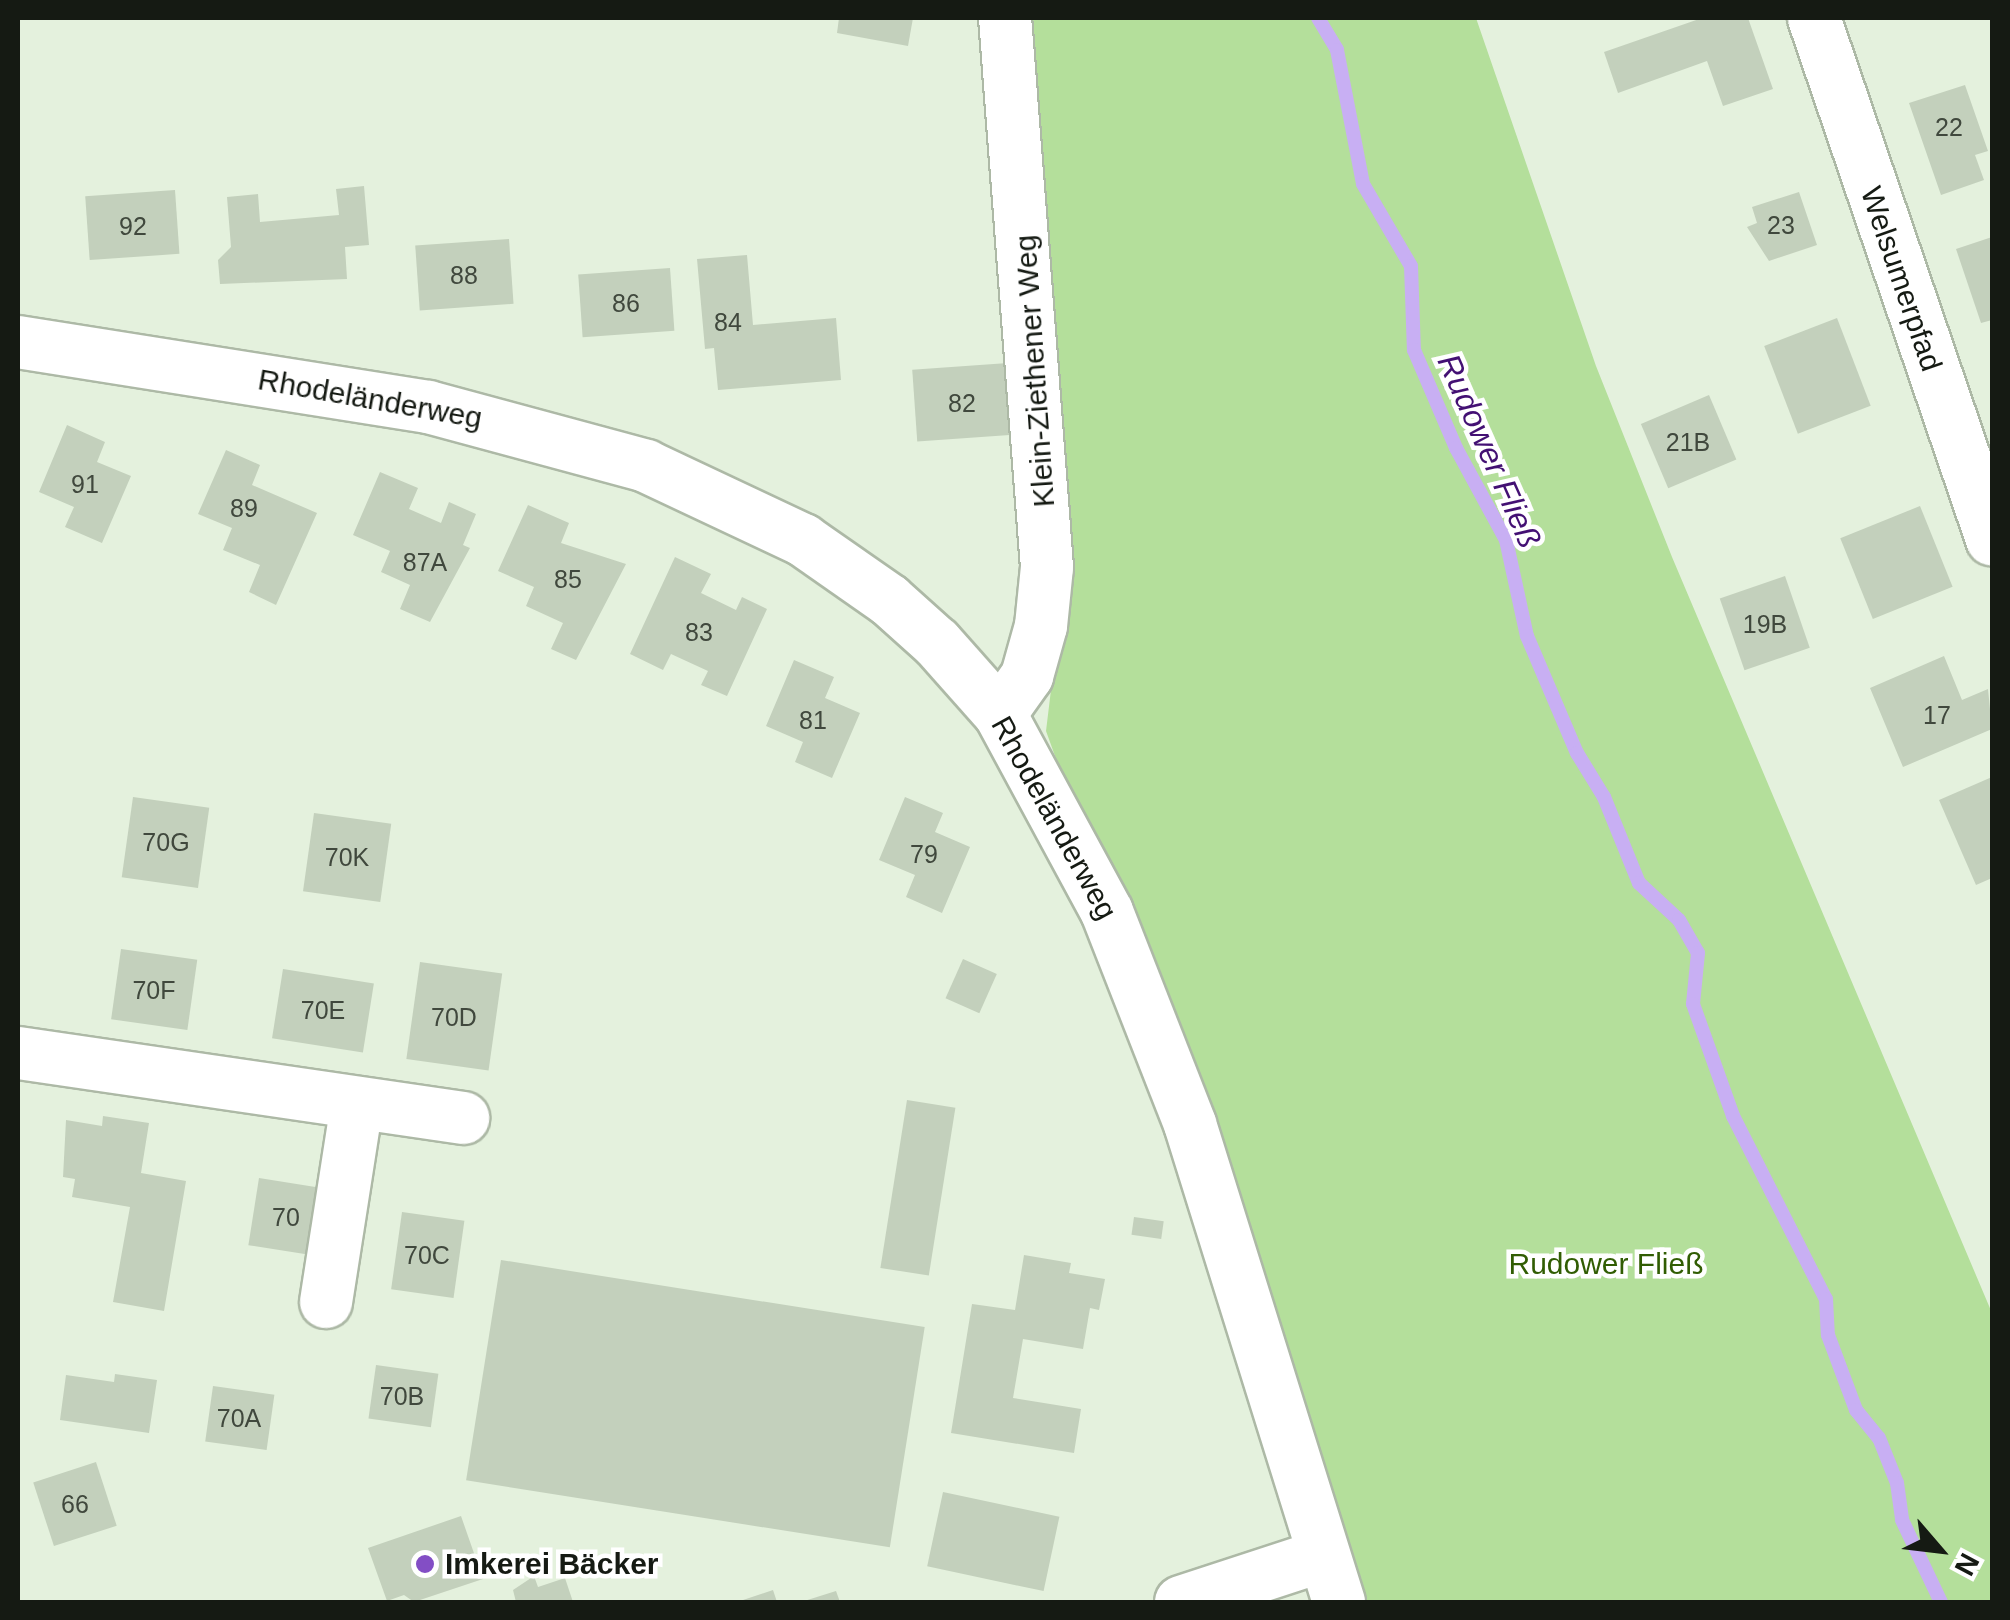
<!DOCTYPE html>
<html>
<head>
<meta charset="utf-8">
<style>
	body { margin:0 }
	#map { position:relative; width:2010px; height:1620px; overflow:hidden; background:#e4f1dd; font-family:Arial,sans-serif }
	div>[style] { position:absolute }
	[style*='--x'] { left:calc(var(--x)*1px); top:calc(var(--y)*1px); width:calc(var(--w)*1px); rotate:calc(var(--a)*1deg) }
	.green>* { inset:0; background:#b4df9b }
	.stream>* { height:14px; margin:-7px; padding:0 7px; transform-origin:7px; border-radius:7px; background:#c8aff3 }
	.building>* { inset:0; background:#c3d0bc; transform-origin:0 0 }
	.roads { filter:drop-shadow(2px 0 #adb9a6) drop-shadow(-2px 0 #adb9a6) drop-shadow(0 2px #adb9a6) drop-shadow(0 -2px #adb9a6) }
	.minor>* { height:52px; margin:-26px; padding:0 26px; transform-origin:26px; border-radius:26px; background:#fff }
	.dots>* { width:28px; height:28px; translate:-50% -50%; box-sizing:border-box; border:5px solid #fff; border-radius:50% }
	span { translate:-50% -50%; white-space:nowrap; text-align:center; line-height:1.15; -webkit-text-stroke:9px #fff; paint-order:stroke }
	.number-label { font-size:25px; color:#40483d }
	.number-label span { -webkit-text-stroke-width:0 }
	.street-label { font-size:30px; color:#151a13 }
	.park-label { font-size:30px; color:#315d03 }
	.poi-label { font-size:30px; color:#151a13; font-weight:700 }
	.left { translate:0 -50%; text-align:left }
	.water-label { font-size:32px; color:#431073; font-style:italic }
	.frame { position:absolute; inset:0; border:20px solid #151a13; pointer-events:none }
	.north { position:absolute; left:1890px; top:1500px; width:100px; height:100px; -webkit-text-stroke:8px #fff; paint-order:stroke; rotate:118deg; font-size:28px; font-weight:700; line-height:40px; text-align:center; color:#151a13 }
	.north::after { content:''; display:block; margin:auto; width:35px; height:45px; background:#151a13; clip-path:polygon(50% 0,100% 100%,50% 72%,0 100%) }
</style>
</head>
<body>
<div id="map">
	<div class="green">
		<i style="clip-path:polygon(1025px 18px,1476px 18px,1596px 366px,1672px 557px,1992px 1313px,1992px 1602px,1361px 1602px,1046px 731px,1068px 550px)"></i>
	</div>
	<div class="stream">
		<i style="--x:1318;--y:18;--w:37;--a:59"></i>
		<i style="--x:1337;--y:50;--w:136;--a:79"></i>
		<i style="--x:1363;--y:184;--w:95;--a:59.7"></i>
		<i style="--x:1411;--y:266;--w:84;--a:88"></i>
		<i style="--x:1414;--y:350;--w:107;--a:66.8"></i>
		<i style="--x:1456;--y:448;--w:105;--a:61.5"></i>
		<i style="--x:1506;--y:540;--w:98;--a:77.7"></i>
		<i style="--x:1527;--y:636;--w:127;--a:66.9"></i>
		<i style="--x:1577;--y:753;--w:52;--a:58.5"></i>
		<i style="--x:1604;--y:797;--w:93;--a:67.9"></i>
		<i style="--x:1639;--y:883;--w:54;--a:42.8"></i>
		<i style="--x:1679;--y:920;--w:38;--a:60"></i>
		<i style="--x:1698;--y:953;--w:51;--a:95.6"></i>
		<i style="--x:1693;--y:1004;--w:119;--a:70.3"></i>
		<i style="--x:1733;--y:1116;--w:205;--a:63.1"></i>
		<i style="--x:1826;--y:1299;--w:36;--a:87"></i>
		<i style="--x:1828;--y:1335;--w:80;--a:69.5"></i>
		<i style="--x:1856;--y:1410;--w:36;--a:51"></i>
		<i style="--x:1879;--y:1438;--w:48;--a:68.2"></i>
		<i style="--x:1897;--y:1483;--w:37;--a:82"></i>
		<i style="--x:1902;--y:1520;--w:91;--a:64.6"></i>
	</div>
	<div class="building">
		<i style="clip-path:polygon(839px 18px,913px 18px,908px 46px,837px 33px)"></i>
		<i style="clip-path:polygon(1702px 18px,1748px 18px,1773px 89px,1723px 106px,1707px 61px,1618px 93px,1604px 52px)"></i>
		<i style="clip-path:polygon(1965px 85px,1988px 151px,1975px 155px,1984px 180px,1941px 195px,1909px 103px)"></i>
		<i style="clip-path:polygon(364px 186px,369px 245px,345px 247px,347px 279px,220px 284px,218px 260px,231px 247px,227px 197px,258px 194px,260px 222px,339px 215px,336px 189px)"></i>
		<i style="left:175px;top:190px;width:64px;height:90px;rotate:86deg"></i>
		<i style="clip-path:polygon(1799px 192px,1817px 245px,1769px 261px,1747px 227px,1757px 223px,1752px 207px)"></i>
		<i style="clip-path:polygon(1992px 237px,1992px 320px,1981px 323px,1956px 249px)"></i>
		<i style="left:509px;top:239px;width:65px;height:94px;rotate:86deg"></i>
		<i style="clip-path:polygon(747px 255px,753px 325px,836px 318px,841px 380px,718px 390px,714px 348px,705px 349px,697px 259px)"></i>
		<i style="left:670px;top:268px;width:63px;height:92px;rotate:86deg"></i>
		<i style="left:1837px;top:318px;width:94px;height:78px;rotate:69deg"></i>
		<i style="left:1008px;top:363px;width:72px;height:96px;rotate:86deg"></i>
		<i style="left:1709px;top:395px;width:70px;height:74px;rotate:67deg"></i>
		<i style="clip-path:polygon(67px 425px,105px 442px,97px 462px,131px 476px,102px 543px,65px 527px,74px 507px,39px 492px)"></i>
		<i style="clip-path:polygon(226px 450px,260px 465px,252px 485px,317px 513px,276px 605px,249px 592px,260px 565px,223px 550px,232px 528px,198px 514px)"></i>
		<i style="clip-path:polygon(380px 472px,418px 488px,409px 509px,441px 523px,449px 502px,476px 514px,463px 545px,470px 548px,430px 622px,400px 609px,410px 585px,381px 572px,390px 551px,353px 535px)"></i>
		<i style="clip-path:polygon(528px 505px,569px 523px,561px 543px,626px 564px,576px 660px,551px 649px,563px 623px,526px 606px,534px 587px,498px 571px)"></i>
		<i style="left:1920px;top:506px;width:87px;height:86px;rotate:68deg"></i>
		<i style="clip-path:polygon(675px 557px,711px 574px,701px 593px,736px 610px,742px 597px,767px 609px,727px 696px,701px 685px,708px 671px,671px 654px,663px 670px,630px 654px)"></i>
		<i style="left:1785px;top:576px;width:76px;height:69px;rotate:71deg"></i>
		<i style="clip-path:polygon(1944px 656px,1962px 700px,1988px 689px,1992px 729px,1903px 767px,1870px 688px)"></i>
		<i style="clip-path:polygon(794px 660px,834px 677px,825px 698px,860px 713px,832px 778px,795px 762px,803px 742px,766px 726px)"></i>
		<i style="clip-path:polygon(1992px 777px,1992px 878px,1976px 885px,1939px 800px)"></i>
		<i style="left:133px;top:797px;width:77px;height:81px;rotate:8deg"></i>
		<i style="clip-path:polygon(905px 797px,943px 813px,935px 832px,970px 847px,942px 913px,906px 897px,915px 875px,879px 860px)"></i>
		<i style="left:314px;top:813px;width:78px;height:79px;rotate:8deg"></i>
		<i style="left:121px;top:949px;width:77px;height:71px;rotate:8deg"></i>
		<i style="left:963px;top:959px;width:37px;height:43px;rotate:24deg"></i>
		<i style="left:420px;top:962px;width:83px;height:98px;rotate:8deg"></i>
		<i style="left:283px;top:969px;width:92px;height:70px;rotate:9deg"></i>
		<i style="left:907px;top:1100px;width:49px;height:170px;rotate:9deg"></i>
		<i style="clip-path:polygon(103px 1116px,149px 1123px,141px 1173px,186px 1181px,164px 1311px,113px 1302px,130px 1207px,72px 1197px,75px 1179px,63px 1177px,66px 1120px,102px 1126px)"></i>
		<i style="left:259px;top:1178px;width:65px;height:68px;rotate:9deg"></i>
		<i style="left:402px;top:1212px;width:63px;height:78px;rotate:8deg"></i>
		<i style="left:1134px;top:1217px;width:30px;height:18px;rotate:8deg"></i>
		<i style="clip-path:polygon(1024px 1255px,1071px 1263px,1069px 1273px,1105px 1279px,1099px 1310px,1090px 1308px,1083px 1349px,1023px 1339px,1013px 1398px,1081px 1409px,1074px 1453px,951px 1433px,972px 1304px,1015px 1310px)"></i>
		<i style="left:501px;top:1260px;width:429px;height:223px;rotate:9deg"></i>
		<i style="left:376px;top:1365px;width:63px;height:54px;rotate:8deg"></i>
		<i style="clip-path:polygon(115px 1374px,157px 1380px,149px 1433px,60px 1420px,66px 1375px,114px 1382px)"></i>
		<i style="left:213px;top:1386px;width:62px;height:56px;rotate:8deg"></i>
		<i style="left:96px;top:1462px;width:67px;height:66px;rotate:72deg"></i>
		<i style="left:943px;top:1492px;width:119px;height:76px;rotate:12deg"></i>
		<i style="clip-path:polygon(461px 1516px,483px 1579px,414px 1602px,404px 1595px,387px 1601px,368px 1548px)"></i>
		<i style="clip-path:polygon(534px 1576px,538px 1587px,565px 1578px,573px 1602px,516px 1602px,513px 1590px)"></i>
		<i style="clip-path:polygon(773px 1590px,777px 1602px,737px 1602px)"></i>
		<i style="clip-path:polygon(836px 1591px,840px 1602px,801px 1602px)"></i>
	</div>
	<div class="roads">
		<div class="minor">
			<i style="--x:1814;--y:18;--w:551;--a:71.14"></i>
			<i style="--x:18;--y:342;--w:415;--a:9"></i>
			<i style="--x:428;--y:407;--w:226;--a:15.1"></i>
			<i style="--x:646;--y:466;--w:174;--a:25.2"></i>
			<i style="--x:803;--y:540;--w:105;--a:34.9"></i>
			<i style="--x:889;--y:600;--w:64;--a:41.9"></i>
			<i style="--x:937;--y:643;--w:95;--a:48.4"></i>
			<i style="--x:1000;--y:714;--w:225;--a:61.6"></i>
			<i style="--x:1107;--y:912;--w:228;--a:68.6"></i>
			<i style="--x:1190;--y:1124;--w:501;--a:72.69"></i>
			<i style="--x:1000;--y:714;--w:47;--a:-54.6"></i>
			<i style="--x:1027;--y:676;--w:52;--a:-74.4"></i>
			<i style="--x:1041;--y:626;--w:59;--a:-84.2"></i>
			<i style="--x:1047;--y:567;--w:551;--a:-94.37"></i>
			<i style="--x:18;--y:1053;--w:450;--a:8.3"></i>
			<i style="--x:326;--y:1302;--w:201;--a:-81.1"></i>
			<i style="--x:1181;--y:1602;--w:148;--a:-18.1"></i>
		</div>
	</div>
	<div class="dots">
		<i style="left:425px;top:1564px;background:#834ec5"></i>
	</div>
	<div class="number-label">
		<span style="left:1949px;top:127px">22</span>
		<span style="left:1781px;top:225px">23</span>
		<span style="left:133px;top:226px">92</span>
		<span style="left:464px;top:275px">88</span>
		<span style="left:626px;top:303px">86</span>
		<span style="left:728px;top:322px">84</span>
		<span style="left:962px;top:403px">82</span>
		<span style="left:1688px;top:442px">21B</span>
		<span style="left:85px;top:484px">91</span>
		<span style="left:244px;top:508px">89</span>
		<span style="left:425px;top:562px">87A</span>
		<span style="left:568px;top:579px">85</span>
		<span style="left:1765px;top:624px">19B</span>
		<span style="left:699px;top:632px">83</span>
		<span style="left:1937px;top:715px">17</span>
		<span style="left:813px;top:720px">81</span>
		<span style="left:166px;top:842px">70G</span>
		<span style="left:924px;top:854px">79</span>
		<span style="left:347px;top:857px">70K</span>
		<span style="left:154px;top:990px">70F</span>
		<span style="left:323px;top:1010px">70E</span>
		<span style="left:454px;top:1017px">70D</span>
		<span style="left:286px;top:1217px">70</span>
		<span style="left:427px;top:1255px">70C</span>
		<span style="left:402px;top:1396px">70B</span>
		<span style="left:239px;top:1418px">70A</span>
		<span style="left:75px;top:1504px">66</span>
	</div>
	<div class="street-label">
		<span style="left:1901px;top:279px;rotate:71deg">Welsumerpfad</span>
		<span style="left:1035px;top:371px;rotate:-94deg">Klein-Ziethener Weg</span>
		<span style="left:370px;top:399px;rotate:10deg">Rhodeländerweg</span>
		<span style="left:1054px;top:818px;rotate:61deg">Rhodeländerweg</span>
	</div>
	<div class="park-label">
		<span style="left:1606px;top:1264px">Rudower Fließ</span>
	</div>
	<div class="poi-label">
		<span class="left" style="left:445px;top:1564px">Imkerei Bäcker</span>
	</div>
	<div class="water-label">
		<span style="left:1489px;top:451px;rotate:66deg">Rudower Fließ</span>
	</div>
	<div class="frame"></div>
	<div class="north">N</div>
</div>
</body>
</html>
